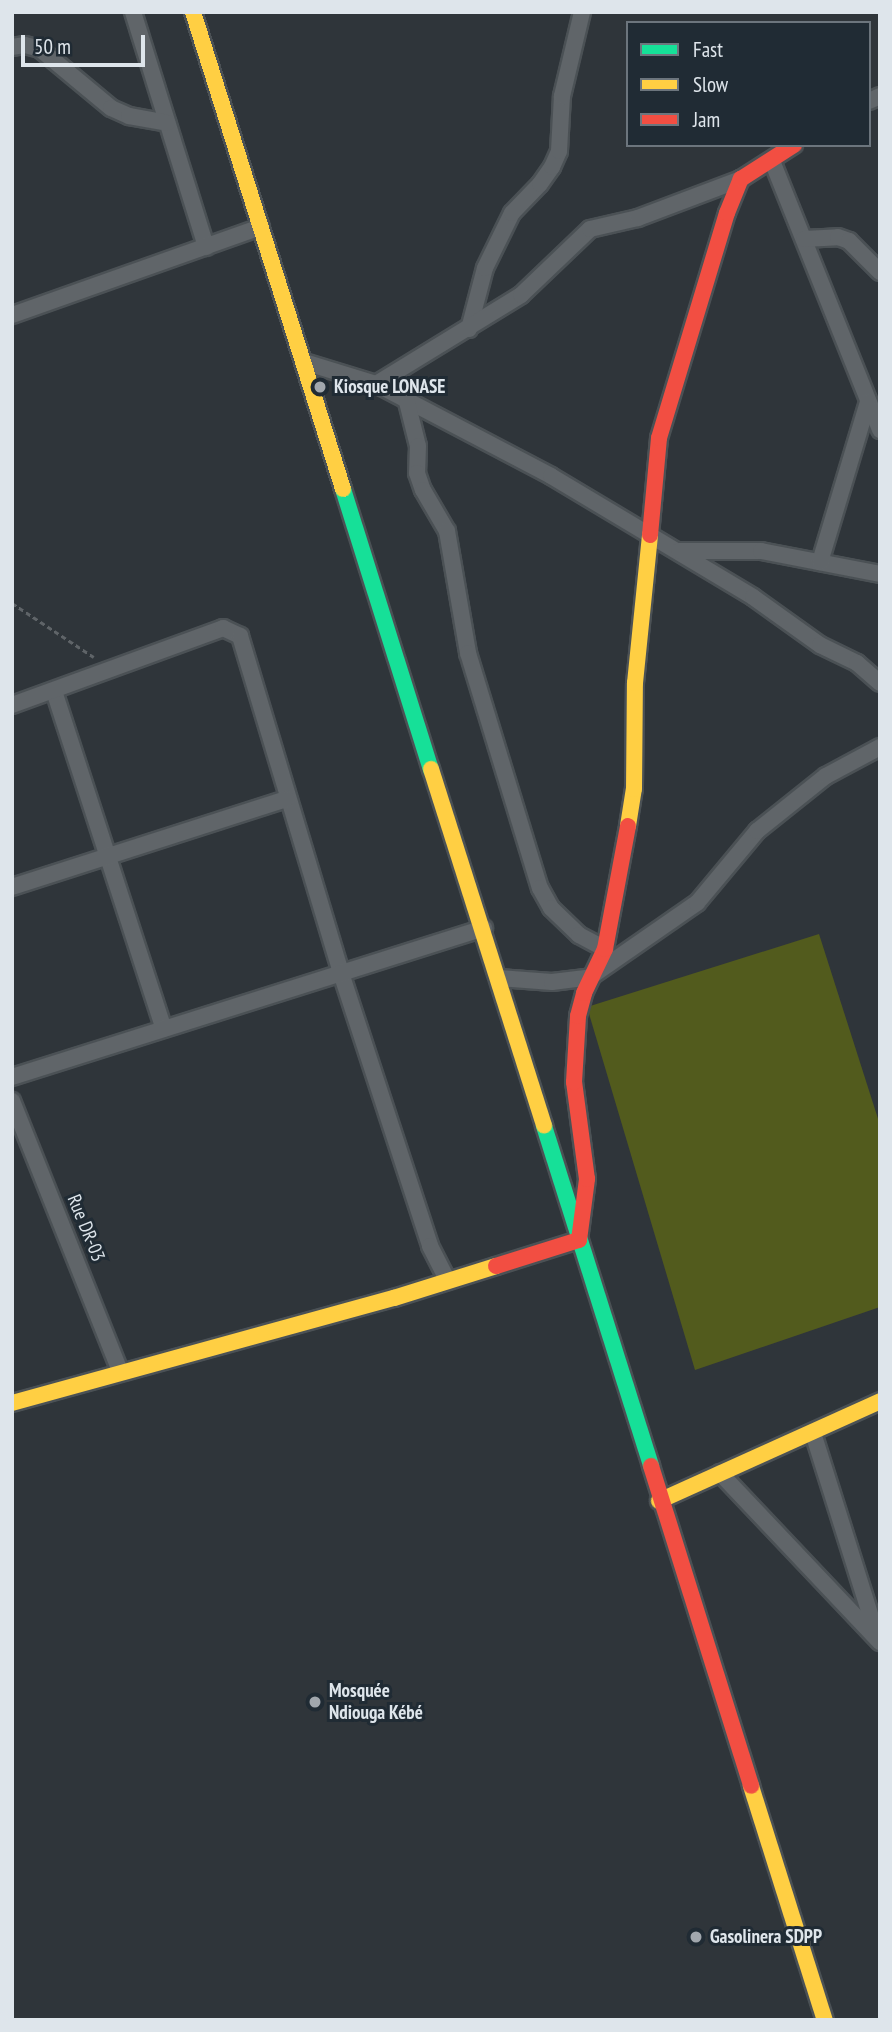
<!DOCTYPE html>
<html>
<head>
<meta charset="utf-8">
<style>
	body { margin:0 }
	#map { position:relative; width:892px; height:2032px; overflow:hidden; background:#2f353a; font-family:"PT Sans Narrow",sans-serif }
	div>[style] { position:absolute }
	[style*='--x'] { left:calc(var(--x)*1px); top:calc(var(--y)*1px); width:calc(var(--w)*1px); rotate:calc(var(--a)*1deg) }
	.green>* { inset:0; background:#525b1d }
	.path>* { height:2.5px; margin-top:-1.25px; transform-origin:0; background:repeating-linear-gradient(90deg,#5f6468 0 5px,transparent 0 8.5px) }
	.roads { filter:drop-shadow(2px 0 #4b5155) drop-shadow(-2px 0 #4b5155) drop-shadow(0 2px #4b5155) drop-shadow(0 -2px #4b5155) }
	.street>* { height:16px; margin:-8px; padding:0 8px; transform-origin:8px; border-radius:8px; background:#606569 }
	.fast>* { height:16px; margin:-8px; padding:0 8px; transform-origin:8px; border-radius:8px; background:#16e098 }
	.slow>* { height:16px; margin:-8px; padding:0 8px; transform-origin:8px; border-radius:8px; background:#ffcf43 }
	.jam>* { height:16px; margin:-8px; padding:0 8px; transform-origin:8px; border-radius:8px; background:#f24e42 }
	.dots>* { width:19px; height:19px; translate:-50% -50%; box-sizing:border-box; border:4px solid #202b34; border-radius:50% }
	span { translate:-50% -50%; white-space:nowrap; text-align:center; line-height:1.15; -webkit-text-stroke:6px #202b34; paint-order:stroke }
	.poi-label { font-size:19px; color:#dee5eb; font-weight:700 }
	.left { translate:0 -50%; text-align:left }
	.street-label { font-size:19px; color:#dee5eb }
	.frame { position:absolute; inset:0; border:14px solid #dee5eb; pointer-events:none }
	.legend { position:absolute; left:626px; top:21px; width:245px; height:126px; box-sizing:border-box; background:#202b34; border:2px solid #6c757d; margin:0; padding:9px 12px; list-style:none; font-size:21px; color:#dee5eb }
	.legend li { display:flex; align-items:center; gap:14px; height:35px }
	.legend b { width:35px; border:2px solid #6c757d }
	.scale { position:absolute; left:21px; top:35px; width:124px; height:32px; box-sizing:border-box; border:4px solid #dee5eb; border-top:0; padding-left:9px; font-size:21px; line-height:24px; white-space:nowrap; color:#dee5eb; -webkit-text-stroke:5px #202b34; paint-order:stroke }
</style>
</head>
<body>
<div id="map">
	<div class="green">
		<i style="clip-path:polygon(819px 934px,880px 1125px,880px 1307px,695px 1370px,587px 1007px)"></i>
	</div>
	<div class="path">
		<i style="--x:12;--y:603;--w:98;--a:33.4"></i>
	</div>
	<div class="roads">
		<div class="street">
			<i style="--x:133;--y:12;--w:246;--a:72.7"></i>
			<i style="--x:12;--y:47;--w:13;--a:-9"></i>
			<i style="--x:25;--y:45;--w:16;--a:15"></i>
			<i style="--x:40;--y:49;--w:92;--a:39.7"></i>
			<i style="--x:111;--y:108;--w:20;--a:24"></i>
			<i style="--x:129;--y:116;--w:39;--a:10"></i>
			<i style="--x:869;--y:101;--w:12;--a:-24"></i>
			<i style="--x:772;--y:161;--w:290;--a:68.1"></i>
			<i style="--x:804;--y:239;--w:34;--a:-3"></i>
			<i style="--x:838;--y:237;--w:12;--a:20"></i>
			<i style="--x:849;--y:241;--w:44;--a:45"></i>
			<i style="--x:12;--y:315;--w:264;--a:-19.5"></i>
			<i style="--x:469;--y:329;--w:63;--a:-75.3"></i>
			<i style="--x:485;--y:268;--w:61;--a:-63.9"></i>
			<i style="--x:512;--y:213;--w:40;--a:-46"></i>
			<i style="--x:540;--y:184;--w:21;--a:-55"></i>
			<i style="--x:552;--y:167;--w:17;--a:-66"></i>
			<i style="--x:559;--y:151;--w:55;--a:-86.9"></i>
			<i style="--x:562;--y:96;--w:86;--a:-76.6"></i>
			<i style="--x:304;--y:362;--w:75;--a:17"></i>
			<i style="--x:376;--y:384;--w:198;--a:27.7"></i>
			<i style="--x:551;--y:476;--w:235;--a:30.9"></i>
			<i style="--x:753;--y:597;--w:82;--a:35.6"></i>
			<i style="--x:820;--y:645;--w:41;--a:25.9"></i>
			<i style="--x:857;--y:663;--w:30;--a:41"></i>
			<i style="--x:376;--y:384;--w:170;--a:-31.5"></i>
			<i style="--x:521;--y:295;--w:95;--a:-43.7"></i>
			<i style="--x:590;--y:229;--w:49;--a:-12.9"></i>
			<i style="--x:638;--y:218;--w:110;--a:-20.7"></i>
			<i style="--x:407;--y:402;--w:45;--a:76"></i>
			<i style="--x:418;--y:446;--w:27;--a:92"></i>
			<i style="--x:417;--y:473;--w:18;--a:71"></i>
			<i style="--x:423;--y:490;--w:48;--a:59.7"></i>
			<i style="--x:447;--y:531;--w:124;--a:80.2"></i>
			<i style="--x:468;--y:653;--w:246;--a:73"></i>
			<i style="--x:540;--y:888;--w:23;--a:61"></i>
			<i style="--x:551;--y:908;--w:39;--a:44"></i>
			<i style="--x:579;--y:935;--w:30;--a:28"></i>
			<i style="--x:679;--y:551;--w:82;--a:0"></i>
			<i style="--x:761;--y:551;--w:121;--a:10.9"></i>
			<i style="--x:820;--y:562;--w:167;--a:-73.3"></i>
			<i style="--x:54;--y:691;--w:355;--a:72"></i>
			<i style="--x:12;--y:705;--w:225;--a:-20"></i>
			<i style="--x:223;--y:628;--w:19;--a:25"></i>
			<i style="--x:240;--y:636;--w:352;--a:73.3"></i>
			<i style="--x:341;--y:973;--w:287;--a:71.9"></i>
			<i style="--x:430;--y:1246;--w:39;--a:63"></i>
			<i style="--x:12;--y:887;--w:288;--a:-17.8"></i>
			<i style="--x:499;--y:978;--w:53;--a:4.3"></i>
			<i style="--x:552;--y:982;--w:38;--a:-7"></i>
			<i style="--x:590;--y:977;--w:130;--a:-34.7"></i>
			<i style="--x:697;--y:903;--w:94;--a:-50.2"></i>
			<i style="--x:757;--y:831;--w:88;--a:-38.6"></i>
			<i style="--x:826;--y:776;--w:61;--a:-28.2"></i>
			<i style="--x:12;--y:1077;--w:495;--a:-17.5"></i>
			<i style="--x:12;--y:1101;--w:291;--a:68.2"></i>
			<i style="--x:813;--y:1433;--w:203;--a:72.5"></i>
			<i style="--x:720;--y:1473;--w:233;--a:46.6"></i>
		</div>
		<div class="fast">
			<i style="--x:343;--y:489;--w:294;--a:72.6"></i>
			<i style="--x:544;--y:1126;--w:356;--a:72.5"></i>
		</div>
		<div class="slow">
			<i style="--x:193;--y:12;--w:500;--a:72.54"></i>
			<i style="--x:431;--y:769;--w:374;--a:72.4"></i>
			<i style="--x:628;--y:826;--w:37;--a:-81"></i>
			<i style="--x:634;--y:789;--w:106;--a:-89.5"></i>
			<i style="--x:635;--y:683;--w:149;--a:-84.2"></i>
			<i style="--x:12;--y:1403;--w:396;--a:-15.4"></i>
			<i style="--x:394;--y:1298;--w:107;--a:-17.4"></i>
			<i style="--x:659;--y:1501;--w:243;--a:-24.3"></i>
			<i style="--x:751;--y:1786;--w:245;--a:72.5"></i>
		</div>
		<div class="jam">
			<i style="--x:650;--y:535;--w:97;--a:-84.7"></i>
			<i style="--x:659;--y:438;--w:235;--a:-73.2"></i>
			<i style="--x:727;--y:213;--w:37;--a:-68"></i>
			<i style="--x:741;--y:179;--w:63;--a:-32.7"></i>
			<i style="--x:496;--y:1266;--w:87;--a:-17.4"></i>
			<i style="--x:579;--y:1240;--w:62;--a:-82.5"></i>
			<i style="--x:587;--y:1179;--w:98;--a:-97.6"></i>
			<i style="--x:574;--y:1082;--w:66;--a:-86.5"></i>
			<i style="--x:578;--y:1016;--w:24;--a:-75"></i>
			<i style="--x:584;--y:993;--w:49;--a:-64.5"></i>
			<i style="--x:605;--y:949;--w:125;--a:-79.4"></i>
			<i style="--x:651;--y:1466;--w:335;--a:72.6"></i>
		</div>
	</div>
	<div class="dots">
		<i style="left:320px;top:387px;background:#a1a7ad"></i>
		<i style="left:315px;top:1702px;background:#a1a7ad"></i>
		<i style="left:696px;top:1937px;background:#a1a7ad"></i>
	</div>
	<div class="poi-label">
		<span class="left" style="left:334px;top:387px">Kiosque LONASE</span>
		<span class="left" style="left:329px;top:1702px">Mosquée<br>Ndiouga Kébé</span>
		<span class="left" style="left:710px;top:1937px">Gasolinera SDPP</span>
	</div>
	<div class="street-label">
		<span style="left:86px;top:1228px;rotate:68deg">Rue DR-03</span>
	</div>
	<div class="frame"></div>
	<ul class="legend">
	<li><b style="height:9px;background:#16e098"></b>Fast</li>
	<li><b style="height:9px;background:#ffcf43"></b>Slow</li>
	<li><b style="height:9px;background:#f24e42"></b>Jam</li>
	</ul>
	<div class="scale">50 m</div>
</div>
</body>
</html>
